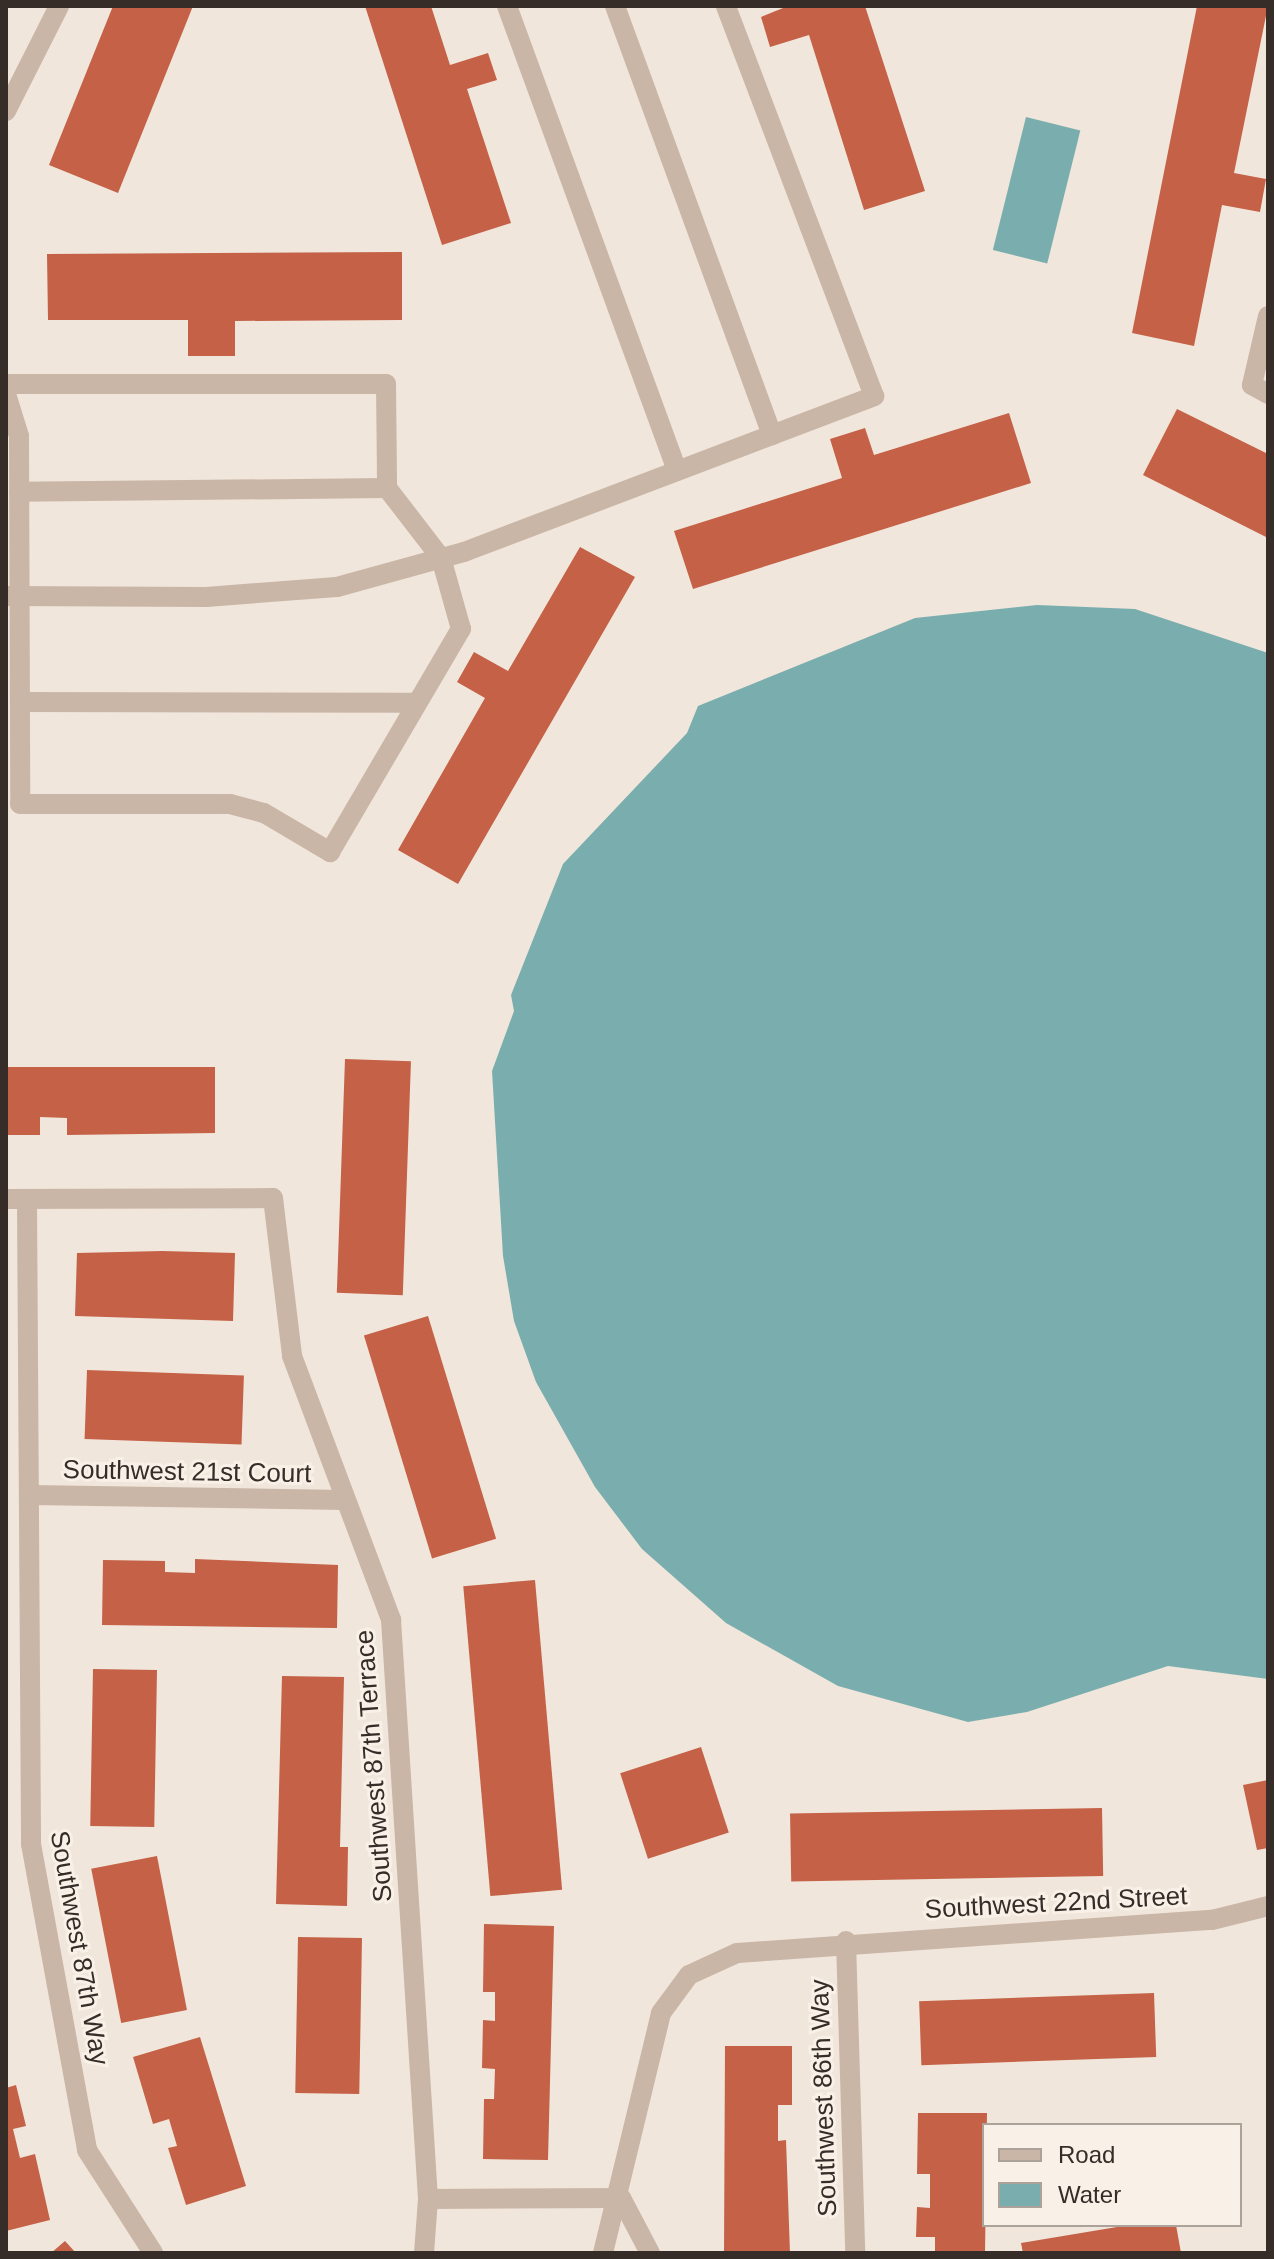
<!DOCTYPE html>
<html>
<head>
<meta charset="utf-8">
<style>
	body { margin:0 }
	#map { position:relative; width:1274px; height:2259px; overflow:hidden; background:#f1e6db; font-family:Arial,sans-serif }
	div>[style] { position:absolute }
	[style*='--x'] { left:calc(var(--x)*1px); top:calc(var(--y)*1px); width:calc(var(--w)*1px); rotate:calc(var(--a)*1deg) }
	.water>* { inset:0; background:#7aaeae; transform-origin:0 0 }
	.building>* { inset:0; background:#c46146; transform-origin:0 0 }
	.service>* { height:20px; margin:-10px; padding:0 10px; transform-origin:10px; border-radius:10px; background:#c9b6a7 }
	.minor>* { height:20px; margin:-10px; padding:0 10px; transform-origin:10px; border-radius:10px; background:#c9b6a7 }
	span { translate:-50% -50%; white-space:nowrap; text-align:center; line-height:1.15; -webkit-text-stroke:6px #f9f0e7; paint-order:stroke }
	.street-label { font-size:26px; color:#362c28 }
	.frame { position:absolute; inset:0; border:8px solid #362c28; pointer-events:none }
	.legend { position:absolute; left:982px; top:2123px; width:260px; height:104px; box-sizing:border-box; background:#f9f0e7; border:2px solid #aba29b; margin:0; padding:10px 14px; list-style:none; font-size:24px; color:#362c28 }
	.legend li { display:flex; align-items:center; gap:16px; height:40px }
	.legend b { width:40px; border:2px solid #aba29b }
</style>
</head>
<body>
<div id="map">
	<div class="water">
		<i style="left:1026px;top:117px;width:56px;height:137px;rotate:14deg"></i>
		<i style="clip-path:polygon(1037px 605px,1135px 609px,1268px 653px,1268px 1679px,1168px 1666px,1027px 1712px,968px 1722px,838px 1686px,726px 1623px,642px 1549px,595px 1487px,536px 1382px,514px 1321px,503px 1256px,492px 1071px,514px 1011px,511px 995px,563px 864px,687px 733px,698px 706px,915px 618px)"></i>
	</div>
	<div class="building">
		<i style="clip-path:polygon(113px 6px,193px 6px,118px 193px,49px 165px)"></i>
		<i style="clip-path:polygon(365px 6px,431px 6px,450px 65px,488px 53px,497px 80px,467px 89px,511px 223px,442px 245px)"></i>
		<i style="clip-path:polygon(788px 6px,865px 6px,925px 191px,864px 210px,809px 35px,770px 47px,761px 17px)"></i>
		<i style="clip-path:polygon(1197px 6px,1268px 6px,1234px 173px,1266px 179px,1260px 212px,1222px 205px,1194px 346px,1132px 333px)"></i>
		<i style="clip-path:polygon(402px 252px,402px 320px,235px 321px,235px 356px,188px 356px,188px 320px,48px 320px,47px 254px)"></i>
		<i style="clip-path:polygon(1177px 409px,1268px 454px,1268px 538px,1143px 475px)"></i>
		<i style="clip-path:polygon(1009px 413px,1031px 483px,693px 589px,674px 531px,842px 478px,830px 439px,865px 428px,874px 455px)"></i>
		<i style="clip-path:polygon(580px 547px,635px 577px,458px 884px,398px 850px,485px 698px,457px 682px,474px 652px,508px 671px)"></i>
		<i style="left:345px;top:1059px;width:66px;height:234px;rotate:2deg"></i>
		<i style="clip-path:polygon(6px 1067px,215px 1067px,215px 1133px,67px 1135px,67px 1118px,40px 1117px,40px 1135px,6px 1135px)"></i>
		<i style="clip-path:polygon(162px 1251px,235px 1253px,233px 1321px,75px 1316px,77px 1253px)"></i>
		<i style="left:428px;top:1316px;width:233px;height:67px;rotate:73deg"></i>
		<i style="left:87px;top:1370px;width:157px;height:69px;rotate:2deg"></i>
		<i style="clip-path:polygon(195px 1559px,338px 1565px,337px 1628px,102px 1625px,103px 1560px,165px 1561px,165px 1572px,195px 1573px)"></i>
		<i style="left:535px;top:1580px;width:311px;height:72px;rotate:85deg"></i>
		<i style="left:93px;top:1669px;width:64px;height:157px;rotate:1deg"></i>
		<i style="clip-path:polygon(282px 1676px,344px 1677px,340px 1847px,348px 1847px,347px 1906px,276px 1904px)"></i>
		<i style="left:701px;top:1747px;width:90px;height:85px;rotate:72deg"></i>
		<i style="clip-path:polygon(1268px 1780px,1268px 1848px,1257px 1850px,1243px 1785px)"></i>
		<i style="left:1102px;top:1808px;width:68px;height:312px;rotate:89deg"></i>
		<i style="left:157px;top:1856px;width:157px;height:67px;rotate:79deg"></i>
		<i style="clip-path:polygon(484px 1924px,554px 1926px,548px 2160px,483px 2159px,484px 2099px,494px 2099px,495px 2069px,482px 2068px,483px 2020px,495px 2021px,495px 1992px,483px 1992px)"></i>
		<i style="left:298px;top:1937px;width:64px;height:156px;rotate:1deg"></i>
		<i style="left:1154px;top:1993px;width:64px;height:235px;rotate:88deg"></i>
		<i style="clip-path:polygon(200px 2037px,246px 2186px,186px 2205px,168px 2148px,177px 2146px,169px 2119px,153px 2124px,133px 2057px)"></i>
		<i style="clip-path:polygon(725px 2046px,792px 2046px,792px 2105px,778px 2105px,778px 2141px,786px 2140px,790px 2253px,724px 2253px)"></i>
		<i style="clip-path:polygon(16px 2085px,26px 2126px,13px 2129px,20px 2158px,35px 2154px,50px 2220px,6px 2231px,6px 2088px)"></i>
		<i style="clip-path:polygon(918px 2113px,987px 2113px,985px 2253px,935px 2253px,935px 2237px,916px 2237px,917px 2207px,930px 2208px,930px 2174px,917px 2174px)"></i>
		<i style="clip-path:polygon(1129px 2225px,1176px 2225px,1181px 2253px,1023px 2253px,1021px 2243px)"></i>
		<i style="clip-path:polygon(65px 2241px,76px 2253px,51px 2253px)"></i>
	</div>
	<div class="service">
		<i style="--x:507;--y:6;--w:495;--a:69.9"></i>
		<i style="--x:615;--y:6;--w:457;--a:69.9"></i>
		<i style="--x:6;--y:111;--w:118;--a:-63.2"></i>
		<i style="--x:1268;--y:316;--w:71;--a:103.1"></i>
		<i style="--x:1252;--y:385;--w:18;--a:29"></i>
		<i style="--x:6;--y:394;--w:44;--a:72.8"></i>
		<i style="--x:19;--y:436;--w:368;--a:89.8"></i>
		<i style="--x:20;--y:804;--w:210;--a:0"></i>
		<i style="--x:230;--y:804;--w:35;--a:15"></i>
		<i style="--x:264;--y:813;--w:77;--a:30.6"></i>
		<i style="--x:330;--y:852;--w:259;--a:-59.6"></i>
		<i style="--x:461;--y:629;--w:74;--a:-105.7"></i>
		<i style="--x:441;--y:558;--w:88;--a:-127.6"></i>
		<i style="--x:6;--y:596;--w:200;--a:0.3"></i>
		<i style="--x:206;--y:597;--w:131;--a:-4.4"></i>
		<i style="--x:337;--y:587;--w:132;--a:-15.4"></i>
		<i style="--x:464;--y:552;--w:439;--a:-20.8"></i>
		<i style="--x:874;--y:396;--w:417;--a:-110.8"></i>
		<i style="--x:20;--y:702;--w:397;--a:0.1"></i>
	</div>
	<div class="minor">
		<i style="--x:6;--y:384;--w:380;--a:0"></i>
		<i style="--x:386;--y:384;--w:104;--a:89.4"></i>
		<i style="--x:387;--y:488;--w:368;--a:179.4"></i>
		<i style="--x:6;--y:1199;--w:267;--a:-0.2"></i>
		<i style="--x:273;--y:1198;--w:159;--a:83.1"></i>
		<i style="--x:292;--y:1356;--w:282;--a:69.4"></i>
		<i style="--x:391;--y:1620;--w:580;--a:86.34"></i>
		<i style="--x:428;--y:2199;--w:54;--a:94.2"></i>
		<i style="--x:27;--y:1200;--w:644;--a:89.64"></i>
		<i style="--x:31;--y:1844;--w:311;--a:79.6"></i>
		<i style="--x:87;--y:2150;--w:122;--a:57.3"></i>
		<i style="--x:31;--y:1495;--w:312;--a:0.9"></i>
		<i style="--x:846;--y:1941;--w:312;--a:88.3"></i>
		<i style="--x:621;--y:2198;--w:62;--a:62.2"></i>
		<i style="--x:428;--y:2199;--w:193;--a:-0.3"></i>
		<i style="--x:603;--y:2253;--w:247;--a:-76.4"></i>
		<i style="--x:661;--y:2013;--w:47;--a:-53.6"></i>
		<i style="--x:689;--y:1975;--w:53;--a:-24.6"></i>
		<i style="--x:737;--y:1953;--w:476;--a:-4"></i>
		<i style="--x:1212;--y:1920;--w:58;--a:-14"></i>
	</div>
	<div class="street-label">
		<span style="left:187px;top:1472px;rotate:1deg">Southwest 21st Court</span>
		<span style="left:374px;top:1766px;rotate:-94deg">Southwest 87th Terrace</span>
		<span style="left:1056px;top:1903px;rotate:-3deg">Southwest 22nd Street</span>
		<span style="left:79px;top:1948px;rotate:80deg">Southwest 87th Way</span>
		<span style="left:824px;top:2098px;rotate:-92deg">Southwest 86th Way</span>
	</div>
	<div class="frame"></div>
	<ul class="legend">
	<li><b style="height:10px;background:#c9b6a7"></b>Road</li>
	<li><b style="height:22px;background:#7aaeae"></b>Water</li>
	</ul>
</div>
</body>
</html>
